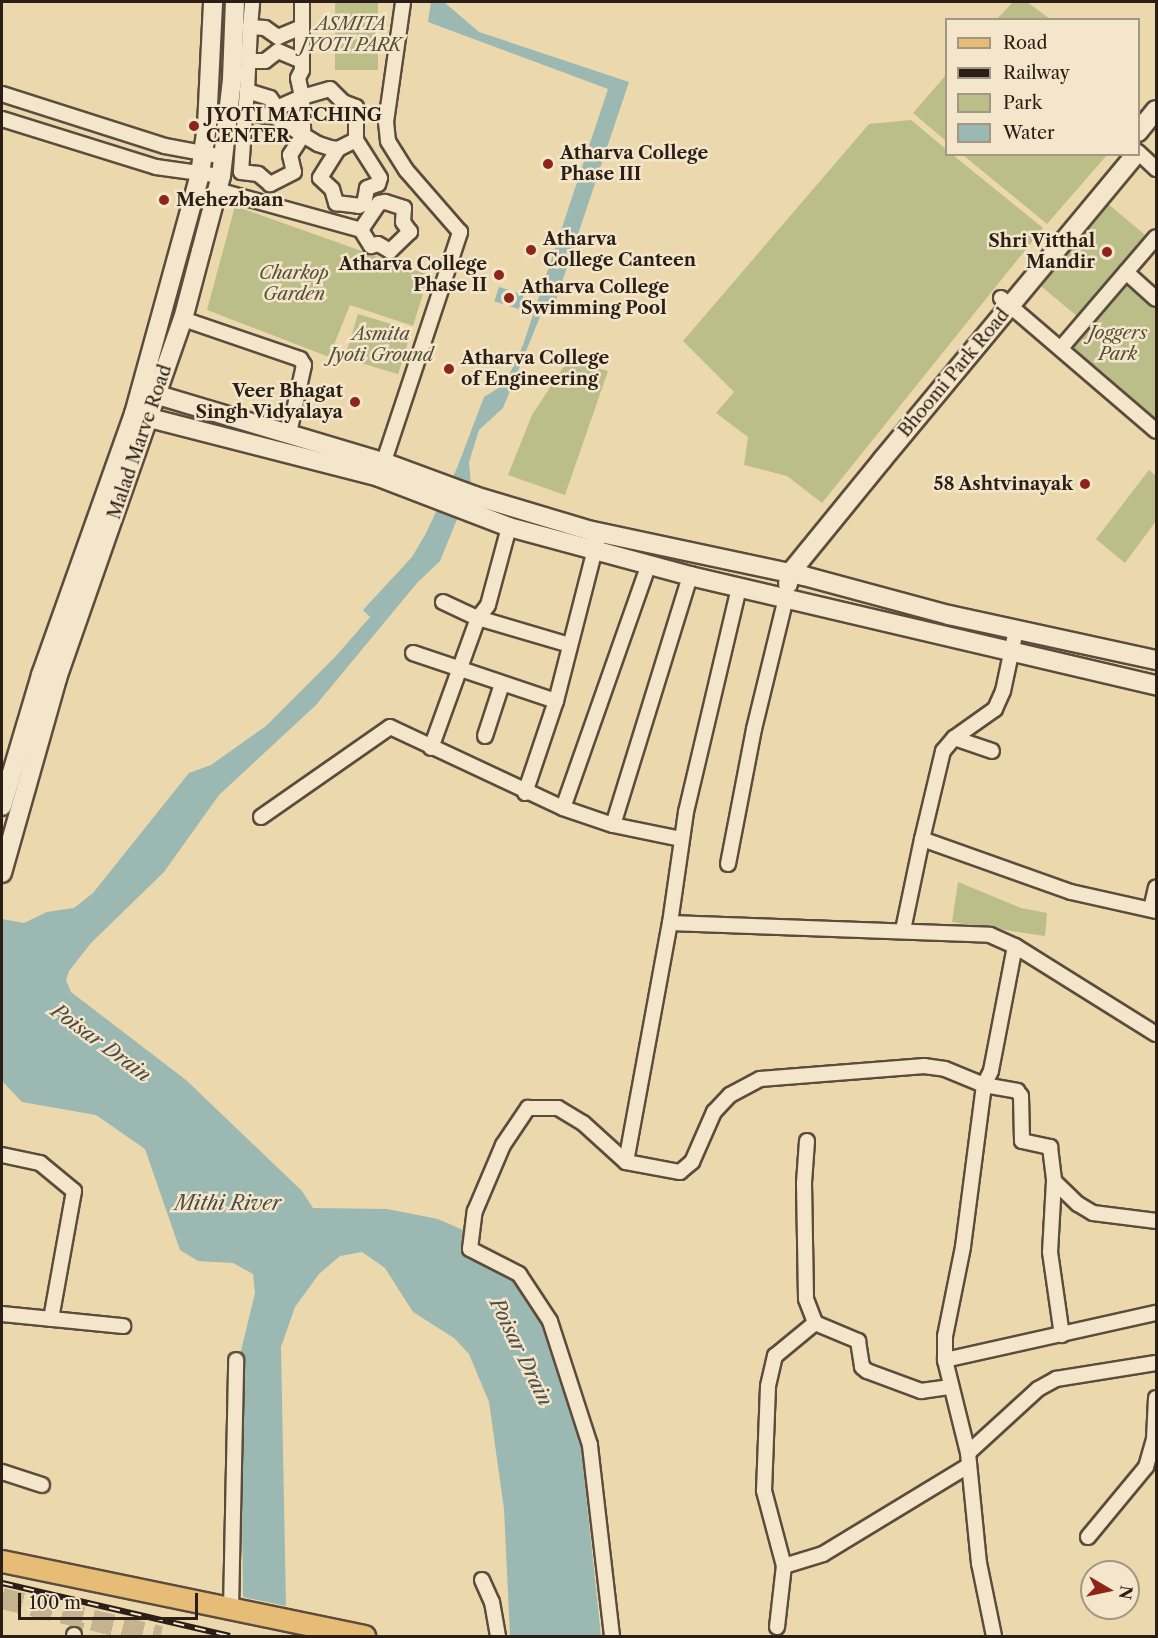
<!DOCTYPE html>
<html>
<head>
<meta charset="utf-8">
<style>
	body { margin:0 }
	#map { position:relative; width:1158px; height:1638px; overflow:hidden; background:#ecd8ad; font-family:"Libre Caslon Text",serif }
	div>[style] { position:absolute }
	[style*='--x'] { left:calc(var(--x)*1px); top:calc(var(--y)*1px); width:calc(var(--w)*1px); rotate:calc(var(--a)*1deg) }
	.green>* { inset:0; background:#bbbe88; transform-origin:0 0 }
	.water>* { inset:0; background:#9bb8b2; transform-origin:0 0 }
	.street-tunnel>* { height:14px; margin-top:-7px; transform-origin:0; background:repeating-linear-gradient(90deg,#c5b38f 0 14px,transparent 0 21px) }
	.primary-tunnel>* { height:21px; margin-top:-10.5px; transform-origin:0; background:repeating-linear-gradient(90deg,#c5b38f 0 21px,transparent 0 31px) }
	.roads { filter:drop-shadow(2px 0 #5b4c3c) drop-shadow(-2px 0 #5b4c3c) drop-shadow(0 2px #5b4c3c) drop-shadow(0 -2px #5b4c3c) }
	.street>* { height:14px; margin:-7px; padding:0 7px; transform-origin:7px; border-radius:7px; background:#f3e6ca }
	.secondary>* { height:18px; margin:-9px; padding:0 9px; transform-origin:9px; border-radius:9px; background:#f3e6ca }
	.primary>* { height:21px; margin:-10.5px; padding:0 10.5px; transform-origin:10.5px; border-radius:10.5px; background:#e6bc76 }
	.rail>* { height:6px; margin-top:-3px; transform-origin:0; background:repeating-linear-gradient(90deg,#f3e6ca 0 11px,#2b1e16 0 22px); box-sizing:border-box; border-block:2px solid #2b1e16 }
	.dots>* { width:16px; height:16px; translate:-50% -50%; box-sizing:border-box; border:3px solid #f3e6ca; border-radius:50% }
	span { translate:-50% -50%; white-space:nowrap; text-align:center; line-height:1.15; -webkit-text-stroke:5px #f3e6ca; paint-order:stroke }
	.park-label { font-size:18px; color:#564e38; font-style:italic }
	.poi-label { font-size:18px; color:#2b1e16; font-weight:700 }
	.left { translate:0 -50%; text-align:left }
	.right { translate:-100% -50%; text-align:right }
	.street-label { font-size:18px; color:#2b1e16 }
	.water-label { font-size:20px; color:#4d4c45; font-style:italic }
	.frame { position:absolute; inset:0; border:3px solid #2b1e16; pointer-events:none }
	.legend { position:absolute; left:945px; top:18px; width:195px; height:138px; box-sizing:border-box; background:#f3e6ca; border:2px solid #a39682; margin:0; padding:8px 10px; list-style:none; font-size:18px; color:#2b1e16 }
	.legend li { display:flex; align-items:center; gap:12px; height:30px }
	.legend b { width:30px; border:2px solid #a39682 }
	.north { position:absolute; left:1080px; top:1560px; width:60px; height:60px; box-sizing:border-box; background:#f3e6ca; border:2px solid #a39682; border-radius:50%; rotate:99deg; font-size:16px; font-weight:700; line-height:24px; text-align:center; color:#2b1e16 }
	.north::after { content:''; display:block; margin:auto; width:21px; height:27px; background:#8f2418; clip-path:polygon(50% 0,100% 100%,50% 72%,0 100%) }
	.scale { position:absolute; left:18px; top:1593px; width:180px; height:27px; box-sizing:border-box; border:3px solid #2b1e16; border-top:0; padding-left:8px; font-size:18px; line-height:21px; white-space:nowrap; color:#2b1e16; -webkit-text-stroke:4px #f3e6ca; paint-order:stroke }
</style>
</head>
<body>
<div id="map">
	<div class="green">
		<i style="left:335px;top:2px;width:43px;height:68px"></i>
		<i style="clip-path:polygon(1013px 2px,1027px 2px,1050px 19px,997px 19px)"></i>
		<i style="clip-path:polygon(946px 75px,946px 141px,913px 113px)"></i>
		<i style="clip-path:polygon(911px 120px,946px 149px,946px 154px,953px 155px,1043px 228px,822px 503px,787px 476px,744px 465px,748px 437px,716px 413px,734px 392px,683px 341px,869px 124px)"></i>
		<i style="clip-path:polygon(963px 155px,1107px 155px,1047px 224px)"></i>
		<i style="left:1107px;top:203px;width:53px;height:106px;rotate:40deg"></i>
		<i style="clip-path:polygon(235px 206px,429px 275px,413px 326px,350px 305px,329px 357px,207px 310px)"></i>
		<i style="clip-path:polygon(1128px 274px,1156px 299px,1156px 426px,1064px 350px)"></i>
		<i style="left:358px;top:314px;width:56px;height:46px;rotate:17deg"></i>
		<i style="clip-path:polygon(568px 360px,608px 371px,565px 495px,508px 475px,532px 415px)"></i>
		<i style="clip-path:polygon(1149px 470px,1156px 476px,1156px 521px,1125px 563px,1096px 539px)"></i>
		<i style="clip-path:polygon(958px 882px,1021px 908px,1047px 913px,1045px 936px,952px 922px)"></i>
	</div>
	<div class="water">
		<i style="clip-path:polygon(431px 2px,444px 2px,479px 32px,629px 82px,556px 300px,546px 302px,503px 408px,479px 430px,469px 462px,471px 485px,440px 561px,417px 583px,316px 705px,219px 795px,164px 872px,91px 943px,69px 971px,66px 980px,71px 992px,186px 1080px,302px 1191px,313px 1208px,387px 1209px,438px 1219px,463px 1230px,463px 1250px,473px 1259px,485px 1255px,512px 1274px,546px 1331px,579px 1427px,601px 1636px,510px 1636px,504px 1509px,489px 1402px,469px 1354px,454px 1338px,413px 1312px,385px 1268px,362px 1252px,340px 1256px,319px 1274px,295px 1307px,281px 1347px,286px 1606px,243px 1597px,240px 1355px,255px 1293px,253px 1274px,233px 1263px,198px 1261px,180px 1250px,145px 1149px,96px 1115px,22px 1102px,2px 1081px,2px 919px,24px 923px,47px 912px,74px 908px,93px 893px,189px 773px,211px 765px,266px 726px,336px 656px,370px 617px,363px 610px,412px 557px,425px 535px,457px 468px,484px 397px,505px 384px,523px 345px,608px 89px,428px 22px)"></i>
		<i style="left:499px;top:287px;width:26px;height:15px;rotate:18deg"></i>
	</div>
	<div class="street-tunnel">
		<i style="--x:74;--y:1635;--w:19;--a:-74"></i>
	</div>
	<div class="primary-tunnel">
		<i style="--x:2;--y:1598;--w:163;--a:13.5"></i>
	</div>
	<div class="roads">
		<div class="street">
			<i style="--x:250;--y:27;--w:15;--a:4"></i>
			<i style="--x:265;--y:28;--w:16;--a:35"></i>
			<i style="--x:278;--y:37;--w:26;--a:-23"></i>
			<i style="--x:302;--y:27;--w:25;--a:-90"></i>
			<i style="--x:248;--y:61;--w:17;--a:0"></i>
			<i style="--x:265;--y:61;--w:16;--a:-38"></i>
			<i style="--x:278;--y:51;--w:26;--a:23"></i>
			<i style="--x:247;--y:91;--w:24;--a:17"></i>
			<i style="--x:270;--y:98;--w:12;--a:55"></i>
			<i style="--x:277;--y:108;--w:27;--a:-24"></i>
			<i style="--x:302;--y:97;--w:19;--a:-102"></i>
			<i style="--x:298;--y:78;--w:9;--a:-63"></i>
			<i style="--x:302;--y:70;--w:43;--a:-90"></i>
			<i style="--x:2;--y:94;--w:171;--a:17.7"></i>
			<i style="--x:165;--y:146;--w:59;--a:10.7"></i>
			<i style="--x:228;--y:115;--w:17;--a:-3"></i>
			<i style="--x:245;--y:114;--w:7;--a:0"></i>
			<i style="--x:252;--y:114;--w:23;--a:7"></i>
			<i style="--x:275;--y:117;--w:33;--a:33"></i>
			<i style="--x:303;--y:135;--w:17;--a:31"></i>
			<i style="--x:318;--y:144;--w:13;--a:18"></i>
			<i style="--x:330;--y:148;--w:8;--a:7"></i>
			<i style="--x:338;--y:149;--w:20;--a:-27"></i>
			<i style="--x:356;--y:140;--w:33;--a:-90"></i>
			<i style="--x:356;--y:107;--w:14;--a:-159"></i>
			<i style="--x:343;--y:102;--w:18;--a:-135"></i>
			<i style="--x:330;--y:89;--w:29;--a:164"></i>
			<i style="--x:302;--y:97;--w:38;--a:88"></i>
			<i style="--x:303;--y:135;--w:24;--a:123"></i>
			<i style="--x:290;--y:155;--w:17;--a:77"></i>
			<i style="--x:294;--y:172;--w:27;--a:153"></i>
			<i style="--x:270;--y:184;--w:16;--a:-140"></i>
			<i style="--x:258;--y:174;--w:17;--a:-173"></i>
			<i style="--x:241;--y:172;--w:58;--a:-86.1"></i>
			<i style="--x:245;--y:114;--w:23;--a:-85"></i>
			<i style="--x:247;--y:91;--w:64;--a:-87.3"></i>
			<i style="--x:250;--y:27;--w:25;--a:-85"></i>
			<i style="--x:2;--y:119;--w:161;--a:17.3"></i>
			<i style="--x:156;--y:167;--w:66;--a:7.9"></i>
			<i style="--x:338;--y:149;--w:34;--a:122"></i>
			<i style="--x:320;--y:178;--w:16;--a:43"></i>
			<i style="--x:332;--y:189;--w:15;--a:74"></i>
			<i style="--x:336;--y:203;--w:23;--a:7"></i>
			<i style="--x:359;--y:206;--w:5;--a:-22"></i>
			<i style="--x:364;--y:204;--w:16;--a:-79"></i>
			<i style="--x:367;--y:188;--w:12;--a:-20"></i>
			<i style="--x:378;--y:184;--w:6;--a:-72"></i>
			<i style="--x:380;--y:178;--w:45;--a:-122.3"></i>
			<i style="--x:1138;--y:152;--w:25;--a:43"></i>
			<i style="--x:217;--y:190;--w:149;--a:15.5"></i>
			<i style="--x:361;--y:230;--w:19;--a:58"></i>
			<i style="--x:371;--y:246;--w:7;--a:-16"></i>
			<i style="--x:378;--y:244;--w:14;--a:30"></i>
			<i style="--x:390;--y:251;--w:28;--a:-44"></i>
			<i style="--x:410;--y:232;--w:12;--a:-125"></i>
			<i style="--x:403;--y:222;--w:14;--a:-86"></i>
			<i style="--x:404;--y:208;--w:20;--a:-162"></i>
			<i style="--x:385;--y:202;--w:6;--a:171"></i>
			<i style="--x:379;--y:203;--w:32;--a:124"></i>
			<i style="--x:1126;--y:272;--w:40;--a:42"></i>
			<i style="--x:1001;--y:298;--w:204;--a:40.6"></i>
			<i style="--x:183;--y:319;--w:124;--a:18.9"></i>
			<i style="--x:300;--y:359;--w:7;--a:56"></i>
			<i style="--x:304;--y:365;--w:70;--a:102.4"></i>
			<i style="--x:1061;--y:348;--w:146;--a:-49.4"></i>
			<i style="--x:381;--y:470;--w:251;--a:-71.6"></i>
			<i style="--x:460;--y:232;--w:82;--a:-131.1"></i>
			<i style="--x:406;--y:170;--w:34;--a:-122"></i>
			<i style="--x:388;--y:141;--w:19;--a:-96"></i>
			<i style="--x:386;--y:122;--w:121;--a:-81.9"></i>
			<i style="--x:443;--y:602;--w:38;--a:25"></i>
			<i style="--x:478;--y:618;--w:96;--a:16.4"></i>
			<i style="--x:1016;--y:630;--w:62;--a:102"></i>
			<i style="--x:1003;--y:691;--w:20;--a:114"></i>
			<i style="--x:995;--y:709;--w:50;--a:144.7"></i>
			<i style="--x:954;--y:738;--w:17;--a:130"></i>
			<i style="--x:943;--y:751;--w:90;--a:103.4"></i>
			<i style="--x:922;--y:839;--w:158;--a:19.6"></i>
			<i style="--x:1071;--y:892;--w:87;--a:12.6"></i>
			<i style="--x:413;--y:653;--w:151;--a:18.6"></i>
			<i style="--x:485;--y:736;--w:55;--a:-71.9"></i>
			<i style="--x:954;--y:738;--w:40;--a:18.9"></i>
			<i style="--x:431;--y:748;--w:138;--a:-70.1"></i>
			<i style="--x:478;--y:618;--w:16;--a:-52"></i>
			<i style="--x:488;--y:605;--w:81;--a:-74.9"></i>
			<i style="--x:525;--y:793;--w:97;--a:-71.4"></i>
			<i style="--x:556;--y:701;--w:165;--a:-75.6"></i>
			<i style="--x:563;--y:808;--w:259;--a:-70.6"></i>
			<i style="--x:261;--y:817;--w:157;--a:-34.9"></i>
			<i style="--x:390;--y:727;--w:191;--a:25.1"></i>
			<i style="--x:563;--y:808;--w:53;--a:18.8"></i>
			<i style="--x:613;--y:825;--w:69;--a:11.6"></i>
			<i style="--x:613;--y:825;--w:261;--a:-72.8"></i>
			<i style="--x:728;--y:864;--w:137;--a:-79.1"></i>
			<i style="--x:754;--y:729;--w:135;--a:-76.3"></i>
			<i style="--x:1151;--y:909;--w:22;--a:-77"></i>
			<i style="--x:670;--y:923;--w:112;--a:-81.8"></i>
			<i style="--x:686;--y:812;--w:230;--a:-76.7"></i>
			<i style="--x:903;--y:930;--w:93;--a:-78.2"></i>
			<i style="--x:1015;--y:946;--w:166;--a:32"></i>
			<i style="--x:807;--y:1141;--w:42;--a:94.1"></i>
			<i style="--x:804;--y:1183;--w:116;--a:89"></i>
			<i style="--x:806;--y:1299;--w:26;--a:69"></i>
			<i style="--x:815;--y:1323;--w:47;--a:22.7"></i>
			<i style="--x:858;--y:1341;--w:26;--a:81"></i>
			<i style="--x:862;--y:1367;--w:6;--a:39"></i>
			<i style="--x:867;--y:1371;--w:58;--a:20.3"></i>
			<i style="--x:921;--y:1391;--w:28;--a:-8"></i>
			<i style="--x:2;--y:1155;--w:39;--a:12"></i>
			<i style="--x:40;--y:1163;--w:44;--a:39.5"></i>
			<i style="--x:74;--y:1191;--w:130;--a:100.2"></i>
			<i style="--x:626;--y:1162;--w:243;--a:-79.6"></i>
			<i style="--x:670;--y:923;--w:320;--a:2.1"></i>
			<i style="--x:990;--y:935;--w:27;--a:24"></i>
			<i style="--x:1015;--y:946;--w:127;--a:100.9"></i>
			<i style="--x:991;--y:1071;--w:16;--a:117"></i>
			<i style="--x:984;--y:1085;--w:163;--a:97.4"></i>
			<i style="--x:963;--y:1247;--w:91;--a:101.4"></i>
			<i style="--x:945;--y:1336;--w:24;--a:90"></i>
			<i style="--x:945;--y:1360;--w:96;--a:76.1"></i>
			<i style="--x:968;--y:1453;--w:111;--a:84.3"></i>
			<i style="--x:979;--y:1563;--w:75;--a:78.4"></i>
			<i style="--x:1054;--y:1181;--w:71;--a:93.2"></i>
			<i style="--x:1050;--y:1252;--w:84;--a:81.8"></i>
			<i style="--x:2;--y:1314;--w:122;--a:5.7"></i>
			<i style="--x:945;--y:1360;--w:216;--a:-12.6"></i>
			<i style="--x:968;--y:1453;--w:95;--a:-42.4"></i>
			<i style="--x:1038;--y:1389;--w:21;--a:-29"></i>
			<i style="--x:1056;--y:1379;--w:101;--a:-9.1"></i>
			<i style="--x:2;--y:1472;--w:42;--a:18"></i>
			<i style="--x:1088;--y:1537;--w:91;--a:-50.4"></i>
			<i style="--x:1146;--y:1467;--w:29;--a:-74"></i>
			<i style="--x:1154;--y:1439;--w:41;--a:-87.2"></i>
			<i style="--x:784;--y:1566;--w:41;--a:-17.1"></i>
			<i style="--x:823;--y:1554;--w:170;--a:-31.3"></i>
			<i style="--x:482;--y:1580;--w:24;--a:66"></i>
			<i style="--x:492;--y:1602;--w:35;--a:80"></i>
			<i style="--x:231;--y:1609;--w:249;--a:-88.8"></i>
			<i style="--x:777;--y:1627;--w:61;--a:-83.5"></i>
			<i style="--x:784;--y:1566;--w:78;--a:-104.9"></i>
			<i style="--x:764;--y:1491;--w:105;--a:-87.8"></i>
			<i style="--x:768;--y:1386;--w:31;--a:-77"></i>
			<i style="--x:775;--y:1356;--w:52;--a:-39.5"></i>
			<i style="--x:74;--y:1636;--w:1;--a:-90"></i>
			<i style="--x:612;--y:1636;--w:192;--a:-96.6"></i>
			<i style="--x:590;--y:1445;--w:130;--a:-107.9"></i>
			<i style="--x:550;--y:1321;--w:56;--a:-123.4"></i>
			<i style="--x:519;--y:1274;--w:55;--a:-153"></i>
			<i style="--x:470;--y:1249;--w:38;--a:-83"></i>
			<i style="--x:475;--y:1211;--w:72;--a:-67"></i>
			<i style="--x:503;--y:1145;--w:45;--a:-56"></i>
			<i style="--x:528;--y:1108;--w:30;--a:0"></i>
			<i style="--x:558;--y:1108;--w:29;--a:31"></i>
			<i style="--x:583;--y:1123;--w:58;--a:42.2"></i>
			<i style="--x:626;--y:1162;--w:55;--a:10.5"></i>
			<i style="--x:680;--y:1172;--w:16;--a:-40"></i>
			<i style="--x:692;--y:1162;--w:55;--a:-66.3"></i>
			<i style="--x:714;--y:1112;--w:23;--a:-47"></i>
			<i style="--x:730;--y:1095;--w:34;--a:-28"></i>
			<i style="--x:760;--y:1079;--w:165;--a:-4.5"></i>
			<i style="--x:924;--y:1066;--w:21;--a:8"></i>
			<i style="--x:945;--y:1069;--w:42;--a:22.3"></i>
			<i style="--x:984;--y:1085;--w:34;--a:10"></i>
			<i style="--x:1017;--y:1091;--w:6;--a:51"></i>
			<i style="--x:1021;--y:1096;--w:45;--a:88.7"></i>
			<i style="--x:1022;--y:1141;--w:29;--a:12"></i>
			<i style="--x:1050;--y:1147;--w:34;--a:83"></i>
			<i style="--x:1054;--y:1181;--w:33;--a:44"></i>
			<i style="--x:1078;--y:1204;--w:17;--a:31"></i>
			<i style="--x:1093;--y:1213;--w:64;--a:7.2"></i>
		</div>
		<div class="secondary">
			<i style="--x:1138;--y:132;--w:28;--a:-51"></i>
			<i style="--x:141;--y:390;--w:252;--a:16.6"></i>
			<i style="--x:383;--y:462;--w:98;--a:20.3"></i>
			<i style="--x:475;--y:496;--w:122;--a:16.7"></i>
			<i style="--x:592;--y:531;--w:217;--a:12"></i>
			<i style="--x:804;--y:576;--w:150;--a:15.1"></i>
			<i style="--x:949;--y:615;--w:212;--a:12.3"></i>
			<i style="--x:134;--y:414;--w:253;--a:14.4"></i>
			<i style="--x:379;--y:477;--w:139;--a:21"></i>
			<i style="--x:509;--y:527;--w:188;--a:15.1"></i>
			<i style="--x:690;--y:576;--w:479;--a:13.2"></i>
			<i style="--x:788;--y:584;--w:11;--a:-80"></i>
			<i style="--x:790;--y:573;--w:146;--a:-50.8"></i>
			<i style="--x:882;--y:460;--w:398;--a:-50.3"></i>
			<i style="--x:2;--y:806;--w:137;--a:-73.4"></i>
			<i style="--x:41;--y:675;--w:277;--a:-70.4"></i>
			<i style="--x:134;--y:414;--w:249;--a:-74.6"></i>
			<i style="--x:200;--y:174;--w:49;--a:-81.7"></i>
			<i style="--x:207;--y:126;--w:124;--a:-87.2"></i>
			<i style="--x:2;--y:873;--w:203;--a:-74.2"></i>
			<i style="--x:57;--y:678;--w:380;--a:-70.7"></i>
			<i style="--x:183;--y:319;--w:70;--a:-75.2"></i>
			<i style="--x:201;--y:251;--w:78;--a:-75.1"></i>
			<i style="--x:221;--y:176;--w:98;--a:-83.5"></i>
			<i style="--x:232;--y:79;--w:77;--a:-87.8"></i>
		</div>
		<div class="primary">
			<i style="--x:2;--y:1561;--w:370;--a:11.7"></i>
		</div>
	</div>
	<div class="rail">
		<i style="--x:2;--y:1583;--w:234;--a:13.1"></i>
	</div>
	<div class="dots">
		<i style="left:194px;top:126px;background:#8f2418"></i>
		<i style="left:548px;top:164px;background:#8f2418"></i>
		<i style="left:164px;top:200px;background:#8f2418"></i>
		<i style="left:531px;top:250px;background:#8f2418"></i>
		<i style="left:1107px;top:252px;background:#8f2418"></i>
		<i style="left:499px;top:275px;background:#8f2418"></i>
		<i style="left:509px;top:298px;background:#8f2418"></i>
		<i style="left:449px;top:369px;background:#8f2418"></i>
		<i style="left:355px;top:402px;background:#8f2418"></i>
		<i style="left:1085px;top:484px;background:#8f2418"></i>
	</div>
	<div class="park-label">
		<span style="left:351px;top:35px">ASMITA<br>JYOTI PARK</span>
		<span style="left:294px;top:284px">Charkop<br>Garden</span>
		<span style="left:1118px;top:344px">Joggers<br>Park</span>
		<span style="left:381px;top:345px">Asmita<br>Jyoti Ground</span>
	</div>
	<div class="poi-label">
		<span class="left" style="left:206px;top:126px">JYOTI MATCHING<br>CENTER</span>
		<span class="left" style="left:560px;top:164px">Atharva College<br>Phase III</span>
		<span class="left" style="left:176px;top:200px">Mehezbaan</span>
		<span class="left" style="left:543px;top:250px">Atharva<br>College Canteen</span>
		<span class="right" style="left:1095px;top:252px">Shri Vitthal<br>Mandir</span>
		<span class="right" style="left:487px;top:275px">Atharva College<br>Phase II</span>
		<span class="left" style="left:521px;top:298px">Atharva College<br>Swimming Pool</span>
		<span class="left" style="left:461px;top:369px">Atharva College<br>of Engineering</span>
		<span class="right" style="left:343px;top:402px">Veer Bhagat<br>Singh Vidyalaya</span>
		<span class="right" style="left:1073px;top:484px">58 Ashtvinayak</span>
	</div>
	<div class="street-label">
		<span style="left:954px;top:373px;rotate:-50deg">Bhoomi Park Road</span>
		<span style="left:140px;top:442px;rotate:-71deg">Malad Marve Road</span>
	</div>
	<div class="water-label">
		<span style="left:101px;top:1043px;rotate:36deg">Poisar Drain</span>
		<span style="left:228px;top:1203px">Mithi River</span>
		<span style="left:521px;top:1352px;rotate:64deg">Poisar Drain</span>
	</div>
	<div class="frame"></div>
	<ul class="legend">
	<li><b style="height:8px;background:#e6bc76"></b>Road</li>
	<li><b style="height:8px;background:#2b1e16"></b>Railway</li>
	<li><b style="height:16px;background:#bbbe88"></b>Park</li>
	<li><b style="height:16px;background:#9bb8b2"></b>Water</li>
	</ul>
	<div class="north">N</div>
	<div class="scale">100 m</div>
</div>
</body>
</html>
